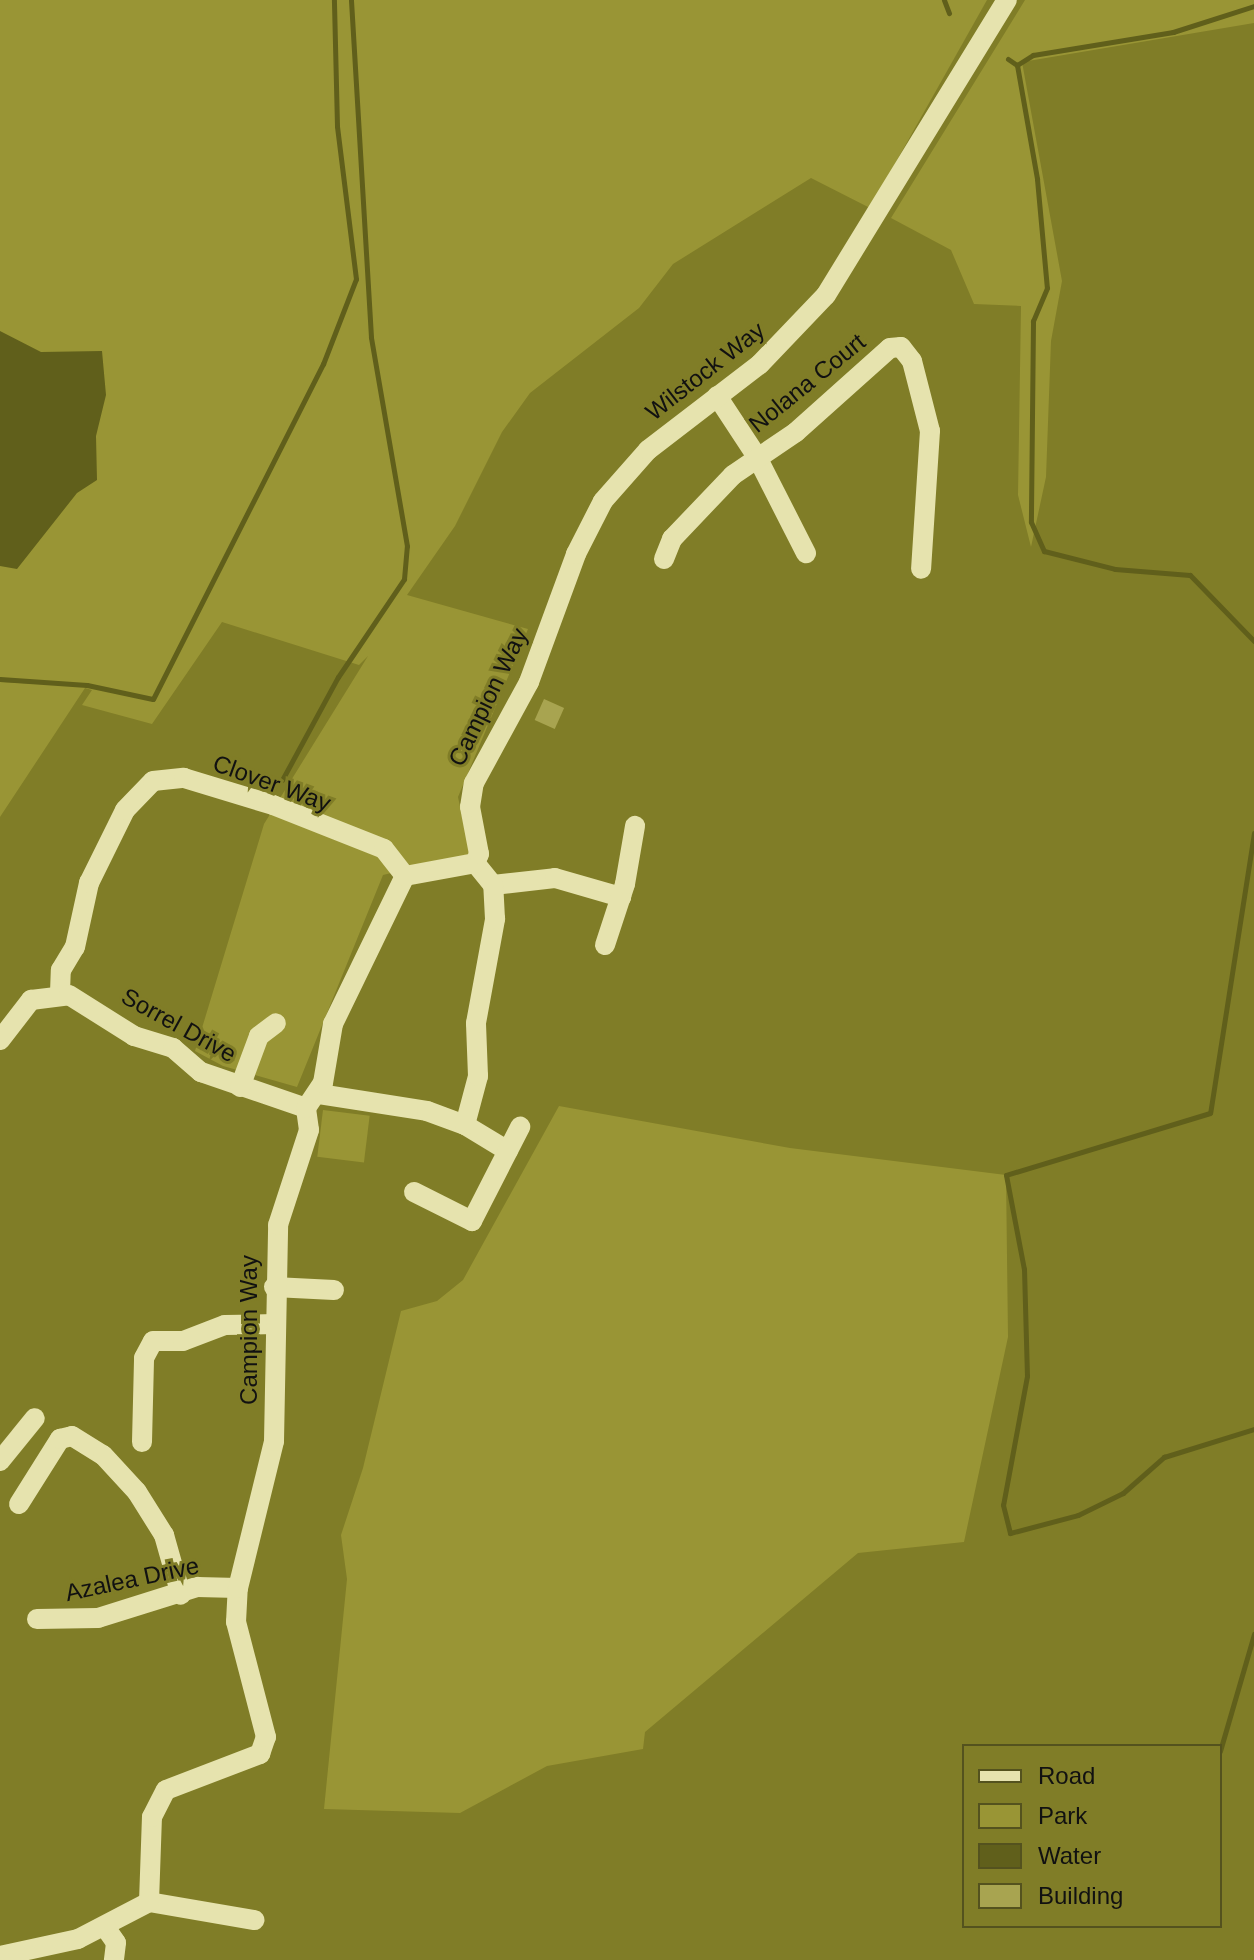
<!DOCTYPE html>
<html>
<head>
<meta charset="utf-8">
<style>
	body { margin:0 }
	#map { position:relative; width:1254px; height:1960px; overflow:hidden; background:#807d27; font-family:Helvetica,sans-serif }
	div>[style] { position:absolute }
	[style*='--x'] { left:calc(var(--x)*1px); top:calc(var(--y)*1px); width:calc(var(--w)*1px); rotate:calc(var(--a)*1deg) }
	.green>* { inset:0; background:#999535; transform-origin:0 0 }
	.water>* { inset:0; background:#605f1b }
	.stream>* { height:5px; margin:-2.5px; padding:0 2.5px; transform-origin:2.5px; border-radius:2.5px; background:#605f1b }
	.building>* { inset:0; background:#a8a450; transform-origin:0 0 }
	.street>* { height:20px; margin:-10px; padding:0 10px; transform-origin:10px; border-radius:10px; background:#e6e3ae }
	span { translate:-50% -50%; white-space:nowrap; text-align:center; line-height:1.15; -webkit-text-stroke:6px #807d27; paint-order:stroke }
	.street-label { font-size:24px; color:#111 }
	.legend { position:absolute; left:962px; top:1744px; width:260px; height:184px; box-sizing:border-box; background:#807d27; border:2px solid #54521e; margin:0; padding:10px 14px; list-style:none; font-size:24px; color:#111 }
	.legend li { display:flex; align-items:center; gap:16px; height:40px }
	.legend b { width:40px; border:2px solid #54521e }
</style>
</head>
<body>
<div id="map">
	<div class="green">
		<i style="clip-path:polygon(0 0,987px 0,870px 208px,811px 178px,673px 264px,639px 308px,530px 393px,502px 432px,455px 526px,407px 595px,528px 629px,458px 797px,470px 854px,383px 875px,297px 1087px,223px 1066px,195px 1051px,264px 824px,368px 656px,359px 665px,222px 622px,152px 724px,82px 705px,92px 690px,85px 688px,0 817px,0 682px,39px 684px,0 680px)"></i>
		<i style="clip-path:polygon(1025px 0,1254px 0,1254px 23px,1022px 62px,1062px 281px,1051px 341px,1046px 477px,1031px 547px,1018px 495px,1021px 306px,974px 304px,951px 250px,891px 218px)"></i>
		<i style="clip-path:polygon(559px 1106px,790px 1148px,1006px 1175px,1008px 1337px,964px 1542px,858px 1553px,645px 1732px,643px 1749px,547px 1766px,460px 1813px,324px 1809px,347px 1579px,341px 1535px,363px 1468px,401px 1311px,437px 1301px,463px 1280px)"></i>
		<i style="left:323px;top:1110px;width:47px;height:47px;rotate:7deg"></i>
	</div>
	<div class="water">
		<i style="clip-path:polygon(0 331px,41px 352px,102px 351px,106px 395px,96px 436px,97px 480px,77px 493px,17px 569px,0 566px)"></i>
	</div>
	<div class="stream">
		<i style="--x:944;--y:0;--w:14;--a:69"></i>
		<i style="--x:1008;--y:59;--w:11;--a:34"></i>
		<i style="--x:1017;--y:65;--w:116;--a:80"></i>
		<i style="--x:1037;--y:179;--w:109;--a:84.8"></i>
		<i style="--x:1047;--y:288;--w:36;--a:113"></i>
		<i style="--x:1033;--y:321;--w:201;--a:90.6"></i>
		<i style="--x:1031;--y:522;--w:32;--a:66"></i>
		<i style="--x:1044;--y:551;--w:73;--a:14.2"></i>
		<i style="--x:1115;--y:569;--w:75;--a:4.6"></i>
		<i style="--x:1190;--y:575;--w:92;--a:45.9"></i>
		<i style="--x:1017;--y:65;--w:19;--a:-32"></i>
		<i style="--x:1033;--y:55;--w:142;--a:-9.3"></i>
		<i style="--x:1173;--y:32;--w:85;--a:-17.8"></i>
		<i style="--x:0;--y:679;--w:87;--a:3.9"></i>
		<i style="--x:87;--y:685;--w:67;--a:12"></i>
		<i style="--x:153;--y:699;--w:376;--a:-63.1"></i>
		<i style="--x:323;--y:364;--w:91;--a:-68.8"></i>
		<i style="--x:356;--y:279;--w:154;--a:-97.1"></i>
		<i style="--x:337;--y:126;--w:126;--a:-91.4"></i>
		<i style="--x:282;--y:780;--w:117;--a:-61.5"></i>
		<i style="--x:338;--y:677;--w:118;--a:-56"></i>
		<i style="--x:404;--y:579;--w:33;--a:-85"></i>
		<i style="--x:407;--y:546;--w:212;--a:-99.8"></i>
		<i style="--x:371;--y:337;--w:338;--a:-93.4"></i>
		<i style="--x:1254;--y:833;--w:283;--a:98.9"></i>
		<i style="--x:1210;--y:1113;--w:213;--a:163.1"></i>
		<i style="--x:1006;--y:1175;--w:96;--a:79.2"></i>
		<i style="--x:1024;--y:1269;--w:107;--a:88.4"></i>
		<i style="--x:1027;--y:1376;--w:131;--a:100.5"></i>
		<i style="--x:1003;--y:1505;--w:29;--a:76"></i>
		<i style="--x:1010;--y:1533;--w:70;--a:-14.8"></i>
		<i style="--x:1078;--y:1515;--w:50;--a:-26.1"></i>
		<i style="--x:1123;--y:1493;--w:55;--a:-41.3"></i>
		<i style="--x:1164;--y:1457;--w:94;--a:-17.3"></i>
		<i style="--x:1220;--y:1751;--w:122;--a:-73.8"></i>
	</div>
	<div class="building">
		<i style="left:544px;top:699px;width:22px;height:23px;rotate:24deg"></i>
	</div>
	<div class="street">
		<i style="--x:717;--y:396;--w:73;--a:56.7"></i>
		<i style="--x:757;--y:457;--w:108;--a:63"></i>
		<i style="--x:664;--y:559;--w:22;--a:-68"></i>
		<i style="--x:672;--y:539;--w:88;--a:-46.4"></i>
		<i style="--x:733;--y:475;--w:76;--a:-34.3"></i>
		<i style="--x:796;--y:432;--w:126;--a:-41.8"></i>
		<i style="--x:890;--y:348;--w:11;--a:-5"></i>
		<i style="--x:901;--y:347;--w:18;--a:52"></i>
		<i style="--x:912;--y:361;--w:72;--a:75.6"></i>
		<i style="--x:930;--y:431;--w:138;--a:93.7"></i>
		<i style="--x:493;--y:885;--w:62;--a:-6.4"></i>
		<i style="--x:555;--y:878;--w:69;--a:16.1"></i>
		<i style="--x:605;--y:945;--w:64;--a:-71.8"></i>
		<i style="--x:625;--y:884;--w:59;--a:-80.2"></i>
		<i style="--x:60;--y:993;--w:23;--a:-88"></i>
		<i style="--x:61;--y:970;--w:27;--a:-59"></i>
		<i style="--x:75;--y:947;--w:66;--a:-77.7"></i>
		<i style="--x:89;--y:883;--w:81;--a:-63.7"></i>
		<i style="--x:125;--y:810;--w:40;--a:-46"></i>
		<i style="--x:153;--y:781;--w:31;--a:-6"></i>
		<i style="--x:184;--y:778;--w:93;--a:16.9"></i>
		<i style="--x:273;--y:805;--w:119;--a:21.6"></i>
		<i style="--x:384;--y:849;--w:34;--a:52"></i>
		<i style="--x:0;--y:1040;--w:51;--a:-52.2"></i>
		<i style="--x:31;--y:1000;--w:38;--a:-7"></i>
		<i style="--x:69;--y:995;--w:77;--a:32.2"></i>
		<i style="--x:134;--y:1036;--w:41;--a:17.1"></i>
		<i style="--x:173;--y:1048;--w:37;--a:41"></i>
		<i style="--x:201;--y:1072;--w:111;--a:18.9"></i>
		<i style="--x:240;--y:1087;--w:54;--a:-69.6"></i>
		<i style="--x:259;--y:1036;--w:21;--a:-37"></i>
		<i style="--x:319;--y:1094;--w:109;--a:8.9"></i>
		<i style="--x:427;--y:1111;--w:40;--a:20.2"></i>
		<i style="--x:465;--y:1125;--w:50;--a:31.2"></i>
		<i style="--x:465;--y:1125;--w:51;--a:-75.1"></i>
		<i style="--x:478;--y:1076;--w:53;--a:-92.2"></i>
		<i style="--x:476;--y:1023;--w:106;--a:-79.6"></i>
		<i style="--x:495;--y:919;--w:34;--a:-93"></i>
		<i style="--x:493;--y:885;--w:28;--a:-129"></i>
		<i style="--x:414;--y:1192;--w:65;--a:26.6"></i>
		<i style="--x:472;--y:1221;--w:106;--a:-62.9"></i>
		<i style="--x:274;--y:1287;--w:60;--a:2.9"></i>
		<i style="--x:142;--y:1442;--w:84;--a:-88.6"></i>
		<i style="--x:144;--y:1358;--w:19;--a:-62"></i>
		<i style="--x:153;--y:1341;--w:30;--a:0"></i>
		<i style="--x:183;--y:1341;--w:45;--a:-20.9"></i>
		<i style="--x:225;--y:1325;--w:50;--a:-1.1"></i>
		<i style="--x:0;--y:1461;--w:55;--a:-50.9"></i>
		<i style="--x:19;--y:1504;--w:77;--a:-57.8"></i>
		<i style="--x:60;--y:1439;--w:12;--a:-14"></i>
		<i style="--x:72;--y:1436;--w:36;--a:32"></i>
		<i style="--x:103;--y:1455;--w:50;--a:47.4"></i>
		<i style="--x:137;--y:1492;--w:51;--a:57.9"></i>
		<i style="--x:164;--y:1535;--w:62;--a:74.2"></i>
		<i style="--x:37;--y:1619;--w:61;--a:-0.9"></i>
		<i style="--x:98;--y:1618;--w:104;--a:-17.4"></i>
		<i style="--x:197;--y:1587;--w:41;--a:1.4"></i>
		<i style="--x:149;--y:1902;--w:107;--a:9.7"></i>
		<i style="--x:105;--y:1927;--w:19;--a:55"></i>
		<i style="--x:116;--y:1943;--w:17;--a:97"></i>
		<i style="--x:0;--y:1956;--w:80;--a:-12.3"></i>
		<i style="--x:78;--y:1939;--w:80;--a:-27.5"></i>
		<i style="--x:149;--y:1902;--w:85;--a:-88"></i>
		<i style="--x:152;--y:1817;--w:30;--a:-63"></i>
		<i style="--x:166;--y:1790;--w:101;--a:-21"></i>
		<i style="--x:260;--y:1754;--w:18;--a:-71"></i>
		<i style="--x:266;--y:1737;--w:119;--a:-104.6"></i>
		<i style="--x:236;--y:1622;--w:34;--a:-87"></i>
		<i style="--x:238;--y:1588;--w:151;--a:-76.2"></i>
		<i style="--x:274;--y:1441;--w:216;--a:-88.9"></i>
		<i style="--x:278;--y:1225;--w:100;--a:-71.9"></i>
		<i style="--x:309;--y:1130;--w:22;--a:-98"></i>
		<i style="--x:306;--y:1108;--w:30;--a:-56"></i>
		<i style="--x:323;--y:1083;--w:60;--a:-80.4"></i>
		<i style="--x:333;--y:1024;--w:165;--a:-64.1"></i>
		<i style="--x:405;--y:876;--w:71;--a:-10.5"></i>
		<i style="--x:475;--y:863;--w:10;--a:-66"></i>
		<i style="--x:479;--y:854;--w:48;--a:-100.8"></i>
		<i style="--x:470;--y:807;--w:24;--a:-81"></i>
		<i style="--x:474;--y:783;--w:115;--a:-61.4"></i>
		<i style="--x:529;--y:682;--w:136;--a:-69.8"></i>
		<i style="--x:576;--y:554;--w:59;--a:-63"></i>
		<i style="--x:603;--y:501;--w:68;--a:-48.6"></i>
		<i style="--x:648;--y:450;--w:141;--a:-37.5"></i>
		<i style="--x:760;--y:364;--w:95;--a:-46.3"></i>
		<i style="--x:826;--y:295;--w:346;--a:-58.5"></i>
	</div>
	<div class="street-label">
		<span style="left:705px;top:371px;rotate:-38deg">Wilstock Way</span>
		<span style="left:807px;top:383px;rotate:-39deg">Nolana Court</span>
		<span style="left:488px;top:697px;rotate:-64deg">Campion Way</span>
		<span style="left:272px;top:783px;rotate:20deg">Clover Way</span>
		<span style="left:179px;top:1025px;rotate:29deg">Sorrel Drive</span>
		<span style="left:249px;top:1330px;rotate:-90deg">Campion Way</span>
		<span style="left:132px;top:1579px;rotate:-12deg">Azalea Drive</span>
	</div>
	<ul class="legend">
	<li><b style="height:10px;background:#e6e3ae"></b>Road</li>
	<li><b style="height:22px;background:#999535"></b>Park</li>
	<li><b style="height:22px;background:#605f1b"></b>Water</li>
	<li><b style="height:22px;background:#a8a450"></b>Building</li>
	</ul>
</div>
</body>
</html>
